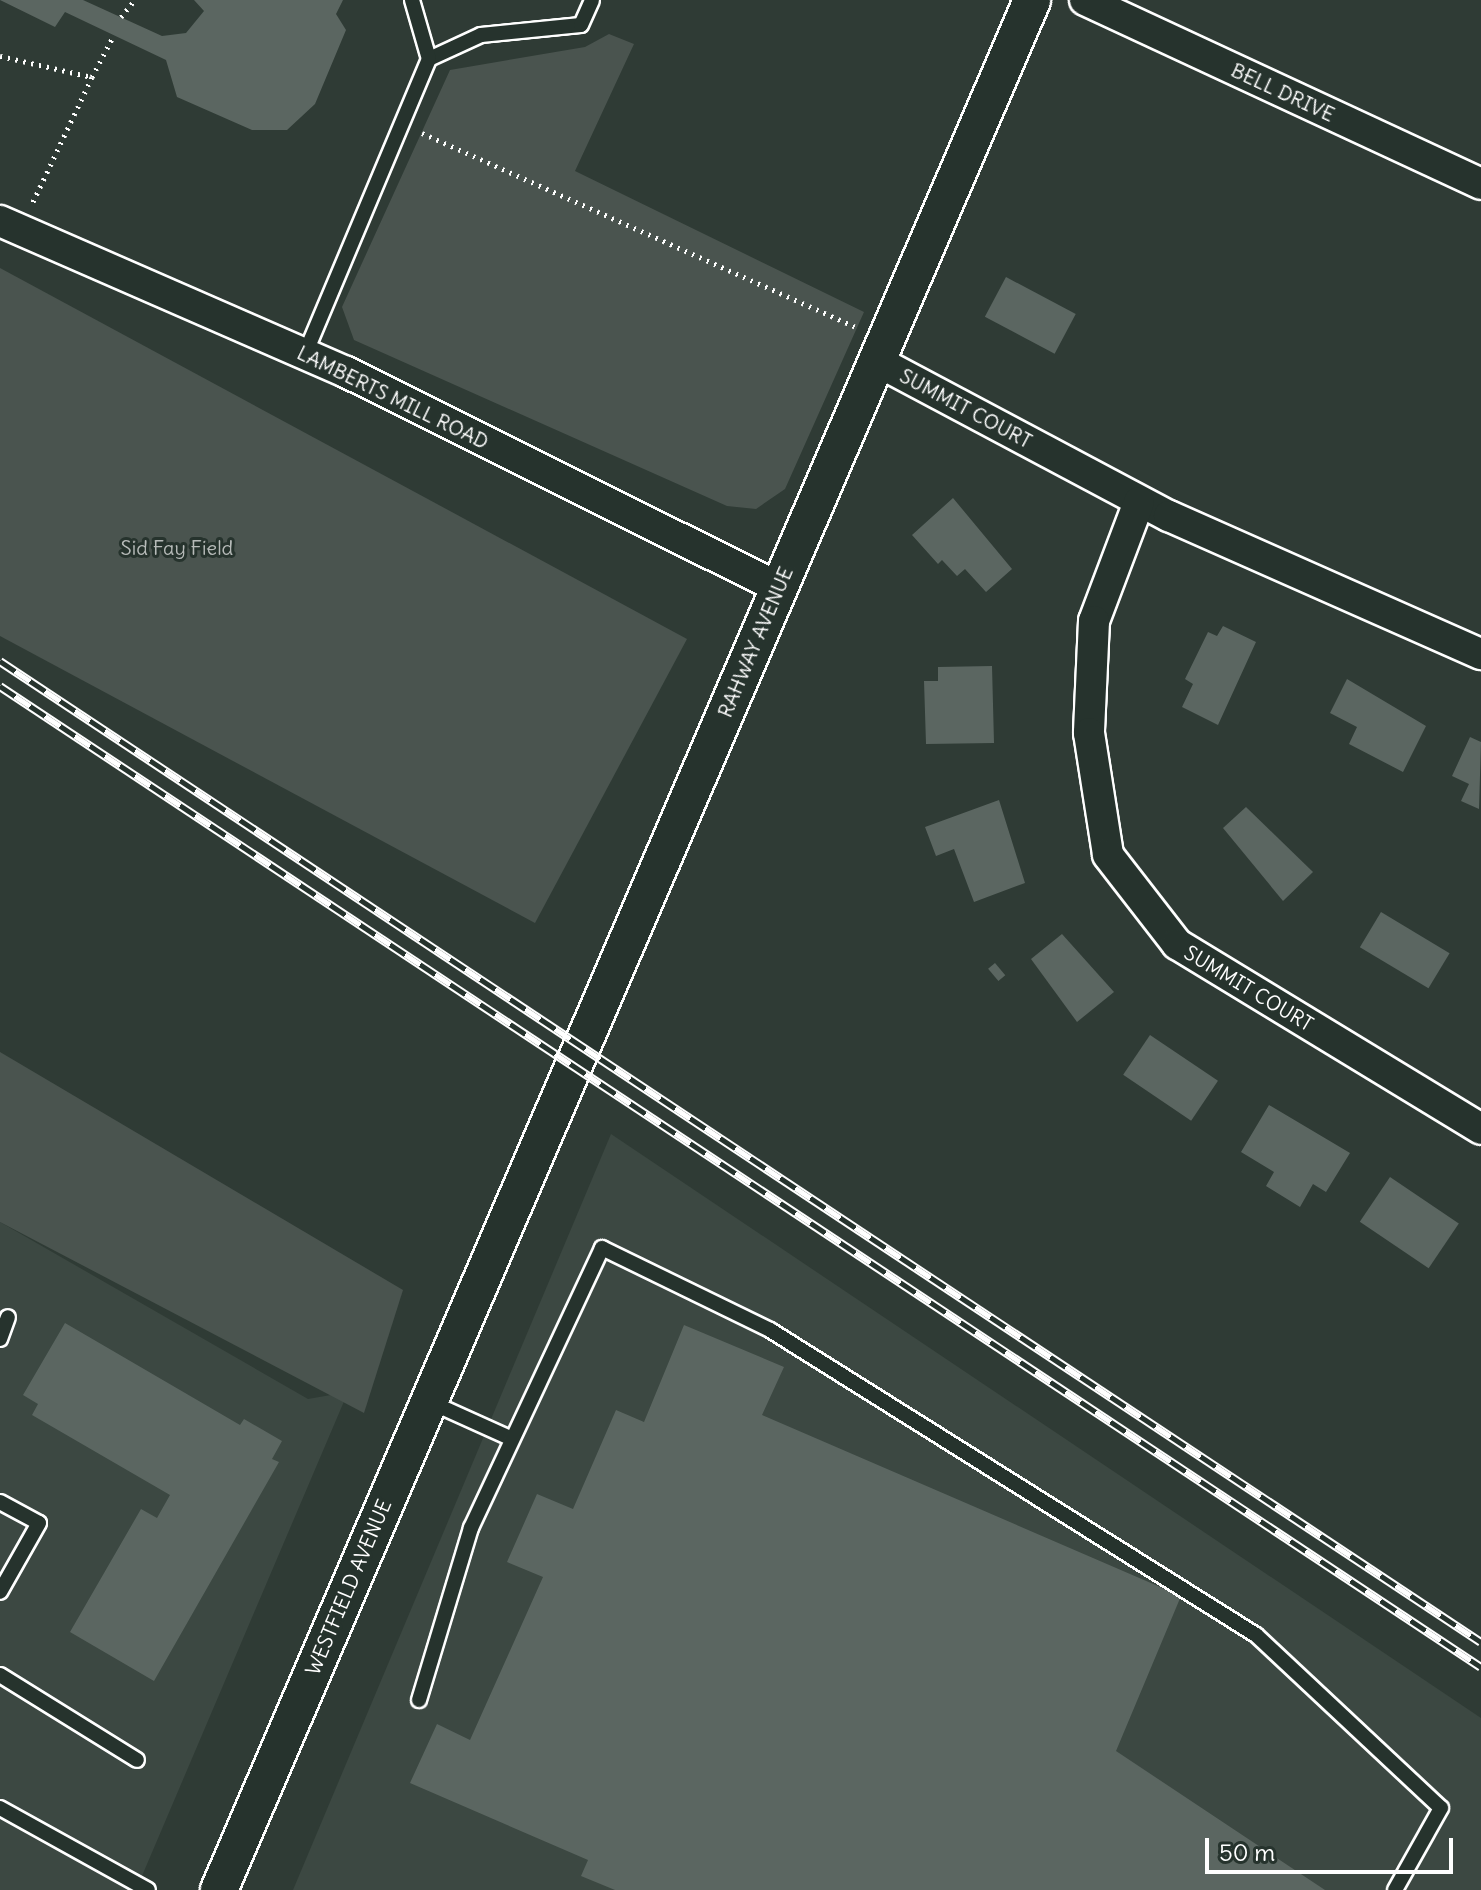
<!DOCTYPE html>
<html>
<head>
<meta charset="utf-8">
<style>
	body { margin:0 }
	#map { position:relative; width:1481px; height:1890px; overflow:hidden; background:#2f3b35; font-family:Delius,sans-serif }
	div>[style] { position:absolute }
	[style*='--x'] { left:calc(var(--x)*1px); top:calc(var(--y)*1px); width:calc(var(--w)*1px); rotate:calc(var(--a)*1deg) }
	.built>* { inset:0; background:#3c4842 }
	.green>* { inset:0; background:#4a544f }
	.building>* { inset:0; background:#5b6661; transform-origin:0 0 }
	.path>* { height:5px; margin-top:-2.5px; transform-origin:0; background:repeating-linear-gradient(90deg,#fff 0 2px,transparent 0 8px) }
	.roads { filter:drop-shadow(2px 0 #fff) drop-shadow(-2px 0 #fff) drop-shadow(0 2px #fff) drop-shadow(0 -2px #fff) }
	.service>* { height:14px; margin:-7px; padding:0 7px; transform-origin:7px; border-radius:7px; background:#26332d }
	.minor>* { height:30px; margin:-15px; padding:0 15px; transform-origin:15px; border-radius:15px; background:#26332d }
	.tertiary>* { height:36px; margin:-18px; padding:0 18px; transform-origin:18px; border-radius:18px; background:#26332d }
	.rail>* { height:9px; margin-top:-4.5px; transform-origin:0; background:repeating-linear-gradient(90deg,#26332d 0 18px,#fff 0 36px); box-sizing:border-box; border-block:2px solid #fff }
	span { translate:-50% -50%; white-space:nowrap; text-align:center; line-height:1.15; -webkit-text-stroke:6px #26332d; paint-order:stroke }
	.street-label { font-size:20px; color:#fff }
	.park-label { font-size:20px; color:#b7bbb9 }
	.scale { position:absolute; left:1205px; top:1838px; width:248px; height:36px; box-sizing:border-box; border:4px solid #fff; border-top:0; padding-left:10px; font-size:24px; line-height:28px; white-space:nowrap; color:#fff; -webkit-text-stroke:6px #26332d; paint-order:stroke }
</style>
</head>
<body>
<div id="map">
	<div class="built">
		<i style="clip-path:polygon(611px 1134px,1481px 1718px,1481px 1890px,293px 1890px)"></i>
		<i style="clip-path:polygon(0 1222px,308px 1399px,348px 1392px,136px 1890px,0 1890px)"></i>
	</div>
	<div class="green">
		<i style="clip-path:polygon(609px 34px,634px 44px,575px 171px,864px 312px,785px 489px,756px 509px,727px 506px,354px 340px,342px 307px,450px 70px,585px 47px)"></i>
		<i style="clip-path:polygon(0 268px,687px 639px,535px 923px,0 636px)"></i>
		<i style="clip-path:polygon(0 1052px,403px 1290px,364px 1413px,0 1222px)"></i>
	</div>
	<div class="building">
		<i style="clip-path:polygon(0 0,83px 0,162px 36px,186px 33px,204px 11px,194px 0,343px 0,336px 14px,346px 30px,315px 104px,287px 130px,252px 130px,177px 97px,166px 60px,65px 12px,55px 27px)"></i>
		<i style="left:1006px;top:277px;width:79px;height:45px;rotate:28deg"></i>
		<i style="clip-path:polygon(953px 498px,1012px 569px,986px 592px,965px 569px,957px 576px,942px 560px,938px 564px,912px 535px)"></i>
		<i style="clip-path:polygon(1223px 626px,1256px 642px,1218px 725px,1182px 707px,1193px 684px,1185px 679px,1208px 632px,1217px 636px)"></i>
		<i style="clip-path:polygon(992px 666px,994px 743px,926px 744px,924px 681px,938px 681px,938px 667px)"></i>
		<i style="clip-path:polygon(1347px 679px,1426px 726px,1403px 772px,1349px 744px,1357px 727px,1330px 713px)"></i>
		<i style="clip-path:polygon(1470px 737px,1481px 742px,1479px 809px,1461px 801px,1469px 784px,1452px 776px)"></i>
		<i style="clip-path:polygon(999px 800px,1025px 883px,974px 902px,954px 849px,936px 856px,925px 827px)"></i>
		<i style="clip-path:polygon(1246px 807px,1313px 872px,1283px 901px,1223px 828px)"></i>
		<i style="left:1381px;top:912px;width:80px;height:41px;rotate:31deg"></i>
		<i style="clip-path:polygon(1062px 934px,1114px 992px,1077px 1022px,1031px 959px)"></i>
		<i style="left:995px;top:963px;width:16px;height:9px;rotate:50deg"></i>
		<i style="left:1150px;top:1035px;width:82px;height:48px;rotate:34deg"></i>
		<i style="clip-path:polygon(1269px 1105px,1350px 1153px,1326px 1192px,1313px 1184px,1300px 1207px,1266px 1186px,1274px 1172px,1241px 1152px)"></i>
		<i style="left:1390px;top:1177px;width:83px;height:54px;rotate:34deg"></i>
		<i style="clip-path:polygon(65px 1323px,240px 1425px,244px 1419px,282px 1441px,272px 1459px,279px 1462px,154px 1681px,70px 1632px,141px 1509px,157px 1518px,170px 1495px,32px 1415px,38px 1404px,23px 1395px)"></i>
		<i style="clip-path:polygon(684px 1325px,784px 1367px,762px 1415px,1181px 1596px,1116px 1751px,1325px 1890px,615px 1890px,581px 1876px,588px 1860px,410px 1783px,437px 1724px,470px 1740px,543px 1577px,507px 1562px,537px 1494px,573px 1509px,616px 1410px,644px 1422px)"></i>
	</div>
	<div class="path">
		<i style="--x:121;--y:17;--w:22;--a:-51"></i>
		<i style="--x:0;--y:56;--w:94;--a:12.9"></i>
		<i style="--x:92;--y:77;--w:140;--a:115.3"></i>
		<i style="--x:92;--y:77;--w:47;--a:-62.4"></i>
		<i style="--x:422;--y:133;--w:474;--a:24.1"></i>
	</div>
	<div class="roads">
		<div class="service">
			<i style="--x:429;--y:59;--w:57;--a:-24.8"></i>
			<i style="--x:481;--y:35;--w:100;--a:-5.7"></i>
			<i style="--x:581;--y:25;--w:27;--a:-66"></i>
			<i style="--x:305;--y:354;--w:320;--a:-67.2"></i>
			<i style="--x:429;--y:59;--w:61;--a:-106.1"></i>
			<i style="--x:0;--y:1339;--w:23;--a:-70"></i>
			<i style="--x:428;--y:1401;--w:90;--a:24.3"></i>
			<i style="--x:0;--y:1502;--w:44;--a:28.3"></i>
			<i style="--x:39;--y:1523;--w:79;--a:119.5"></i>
			<i style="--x:0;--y:1675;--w:161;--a:31.8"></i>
			<i style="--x:419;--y:1700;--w:180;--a:-73.2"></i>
			<i style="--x:471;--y:1528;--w:309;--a:-64.9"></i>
			<i style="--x:602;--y:1248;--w:187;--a:26"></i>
			<i style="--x:770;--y:1330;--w:574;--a:32.11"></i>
			<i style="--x:1256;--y:1635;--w:253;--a:43.1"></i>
			<i style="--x:1441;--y:1808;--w:94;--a:119.3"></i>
			<i style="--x:0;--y:1808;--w:169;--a:29"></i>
		</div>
		<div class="minor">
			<i style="--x:1085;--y:0;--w:437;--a:24.9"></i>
			<i style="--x:0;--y:221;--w:378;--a:23.6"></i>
			<i style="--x:346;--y:372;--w:484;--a:26.5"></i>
			<i style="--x:877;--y:361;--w:331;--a:28"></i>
			<i style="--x:1169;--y:516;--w:341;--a:23.9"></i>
			<i style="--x:1139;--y:502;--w:127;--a:110.7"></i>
			<i style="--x:1094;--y:621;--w:112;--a:92.6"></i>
			<i style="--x:1089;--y:733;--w:123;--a:81.1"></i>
			<i style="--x:1108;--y:855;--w:113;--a:52.2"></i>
			<i style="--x:1177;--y:944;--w:356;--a:31.3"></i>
		</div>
		<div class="tertiary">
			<i style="--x:219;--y:1890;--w:2057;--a:-66.72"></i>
		</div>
	</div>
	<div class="rail">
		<i style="--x:0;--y:661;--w:1776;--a:33.52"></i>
		<i style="--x:0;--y:686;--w:1776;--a:33.52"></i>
	</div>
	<div class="street-label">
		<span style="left:1283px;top:92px;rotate:25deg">BELL DRIVE</span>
		<span style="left:393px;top:397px;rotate:26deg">LAMBERTS MILL ROAD</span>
		<span style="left:966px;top:408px;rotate:28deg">SUMMIT COURT</span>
		<span style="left:755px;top:642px;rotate:-67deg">RAHWAY AVENUE</span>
		<span style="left:1249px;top:988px;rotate:31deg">SUMMIT COURT</span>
		<span style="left:348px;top:1587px;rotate:-67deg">WESTFIELD AVENUE</span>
	</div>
	<div class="park-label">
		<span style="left:177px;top:547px">Sid Fay Field</span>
	</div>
	<div class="scale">50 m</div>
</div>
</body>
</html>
